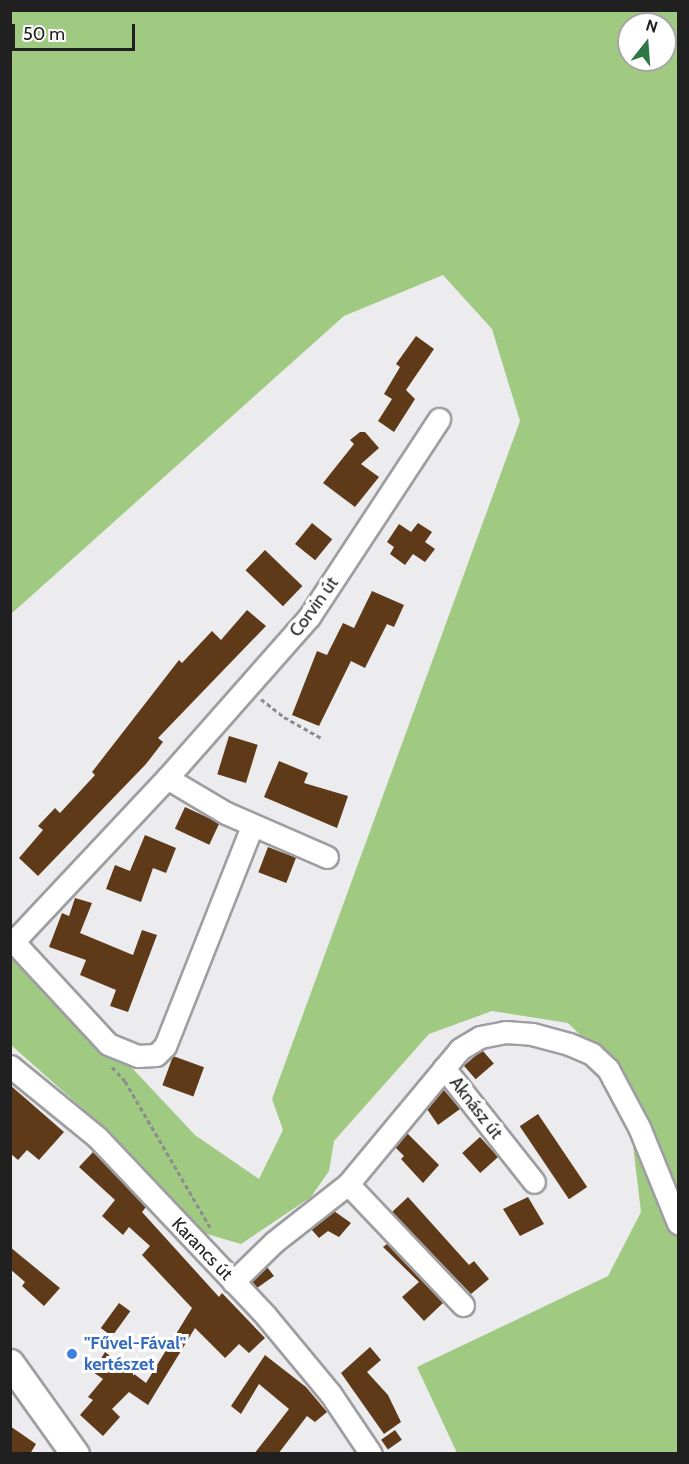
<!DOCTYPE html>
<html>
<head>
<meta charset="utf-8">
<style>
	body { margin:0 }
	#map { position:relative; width:689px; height:1464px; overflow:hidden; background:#ececef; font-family:Cabin,sans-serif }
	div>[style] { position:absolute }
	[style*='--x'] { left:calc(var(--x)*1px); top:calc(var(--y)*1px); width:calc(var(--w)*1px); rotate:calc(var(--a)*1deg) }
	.green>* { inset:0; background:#a0ca81 }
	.building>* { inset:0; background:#5f3a18; transform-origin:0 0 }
	.path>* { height:3px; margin-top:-1.5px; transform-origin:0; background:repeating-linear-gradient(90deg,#8c8c8e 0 4.5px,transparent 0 7.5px) }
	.roads { filter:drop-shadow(2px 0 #9e9ea2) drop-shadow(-2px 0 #9e9ea2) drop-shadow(0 2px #9e9ea2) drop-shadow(0 -2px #9e9ea2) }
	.minor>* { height:21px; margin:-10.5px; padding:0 10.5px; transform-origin:10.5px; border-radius:10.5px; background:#fff }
	.major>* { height:27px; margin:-13.5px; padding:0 13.5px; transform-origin:13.5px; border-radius:13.5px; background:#fff }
	.dots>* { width:16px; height:16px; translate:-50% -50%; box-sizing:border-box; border:3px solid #fff; border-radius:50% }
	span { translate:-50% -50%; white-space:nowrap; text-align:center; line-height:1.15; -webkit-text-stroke:6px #fff; paint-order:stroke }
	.street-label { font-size:18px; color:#202021 }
	.shop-label { font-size:18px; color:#366cbe; font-weight:700 }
	.left { translate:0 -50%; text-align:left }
	.frame { position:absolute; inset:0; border:12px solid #202021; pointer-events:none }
	.north { position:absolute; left:617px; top:12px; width:60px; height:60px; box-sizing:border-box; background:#fff; border:2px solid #a6a6a6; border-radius:50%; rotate:17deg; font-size:16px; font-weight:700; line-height:24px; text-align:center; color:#202021 }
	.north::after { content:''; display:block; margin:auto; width:21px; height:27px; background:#2e7845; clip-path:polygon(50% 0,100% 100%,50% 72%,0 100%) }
	.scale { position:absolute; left:12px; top:24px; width:123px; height:27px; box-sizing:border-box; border:3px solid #202021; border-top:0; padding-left:8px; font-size:18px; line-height:21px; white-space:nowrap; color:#202021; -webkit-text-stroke:4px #fff; paint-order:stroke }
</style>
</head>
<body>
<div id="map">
	<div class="green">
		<i style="clip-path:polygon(evenodd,11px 11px,678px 11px,678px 1453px,457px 1453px,417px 1367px,608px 1276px,641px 1212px,625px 1079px,568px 1023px,492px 1011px,429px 1034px,334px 1141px,329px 1171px,311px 1197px,241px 1244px,200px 1232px,110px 1133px,11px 1045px,10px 938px,195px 1135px,259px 1179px,283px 1130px,272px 1099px,520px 421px,492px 329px,443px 275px,344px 316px,11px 614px,11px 11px,629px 24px,665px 24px,665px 60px,629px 60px,629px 24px)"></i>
	</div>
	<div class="building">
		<i style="clip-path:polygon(416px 336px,434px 349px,406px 390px,415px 399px,394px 432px,378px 421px,392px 399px,384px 394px,400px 367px,396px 364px)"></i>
		<i style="clip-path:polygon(360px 432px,365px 432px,379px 448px,361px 464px,379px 477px,355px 507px,323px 483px,354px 444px,350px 440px)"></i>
		<i style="left:312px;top:523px;width:26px;height:27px;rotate:39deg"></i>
		<i style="clip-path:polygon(418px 523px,432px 532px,425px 542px,435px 549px,425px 562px,413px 554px,405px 565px,390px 554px,394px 547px,387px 542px,399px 524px,411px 532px)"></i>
		<i style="left:265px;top:550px;width:52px;height:28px;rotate:44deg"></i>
		<i style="clip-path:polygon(372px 591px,404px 605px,394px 627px,387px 624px,365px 668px,351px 661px,319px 726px,292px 715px,317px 651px,327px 655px,343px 623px,354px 628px)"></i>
		<i style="clip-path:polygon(247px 610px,266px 626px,158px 738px,163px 742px,146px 764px,38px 876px,19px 858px,43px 830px,38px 826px,55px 808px,60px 813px,95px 775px,92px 772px,179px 660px,182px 663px,212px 631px,221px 640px)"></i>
		<i style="left:229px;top:736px;width:30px;height:40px;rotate:17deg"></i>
		<i style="clip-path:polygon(279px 761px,308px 773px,304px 783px,348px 796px,337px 828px,264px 797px)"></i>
		<i style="left:185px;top:807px;width:38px;height:24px;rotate:25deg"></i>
		<i style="clip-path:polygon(145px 835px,176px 848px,166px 873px,153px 868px,141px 902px,106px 889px,115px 865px,130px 871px)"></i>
		<i style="left:268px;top:847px;width:30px;height:27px;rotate:21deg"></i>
		<i style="clip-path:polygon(75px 898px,92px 903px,80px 933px,133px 955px,142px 930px,157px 935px,128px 1012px,110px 1006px,116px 990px,80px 975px,86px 960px,49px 947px,62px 913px,69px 916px)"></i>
		<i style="left:482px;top:1050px;width:18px;height:24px;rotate:49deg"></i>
		<i style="left:173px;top:1056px;width:33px;height:31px;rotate:20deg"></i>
		<i style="clip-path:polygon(10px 1085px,64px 1132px,39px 1160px,27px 1150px,18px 1160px,10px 1153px)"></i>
		<i style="clip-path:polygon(443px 1089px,460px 1109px,438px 1125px,427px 1109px)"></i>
		<i style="left:538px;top:1114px;width:88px;height:22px;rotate:56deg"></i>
		<i style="clip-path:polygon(407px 1133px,439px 1165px,423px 1183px,401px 1159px,404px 1156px,395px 1147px)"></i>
		<i style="left:480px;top:1137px;width:27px;height:24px;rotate:48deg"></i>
		<i style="clip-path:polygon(93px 1152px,146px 1207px,142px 1212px,219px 1297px,222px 1293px,265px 1338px,249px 1353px,239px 1344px,225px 1358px,195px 1328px,148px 1405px,129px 1392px,112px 1409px,120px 1417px,103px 1436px,80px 1415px,93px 1400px,88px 1397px,103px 1379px,93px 1372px,105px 1352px,146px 1383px,192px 1308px,142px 1255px,150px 1246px,129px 1227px,123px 1235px,102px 1216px,115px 1200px,79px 1167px)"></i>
		<i style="clip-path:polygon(408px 1197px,469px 1265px,474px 1261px,489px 1279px,471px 1294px,392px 1212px)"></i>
		<i style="clip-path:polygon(528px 1197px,544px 1224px,520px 1236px,503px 1209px)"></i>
		<i style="clip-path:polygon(334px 1211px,351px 1223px,339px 1237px,328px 1231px,319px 1238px,311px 1229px)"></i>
		<i style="clip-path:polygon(387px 1244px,443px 1303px,424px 1321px,402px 1297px,419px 1282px,383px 1247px)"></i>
		<i style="clip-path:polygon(10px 1247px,60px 1288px,44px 1306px,22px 1286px,25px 1282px,10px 1269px)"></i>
		<i style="clip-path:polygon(267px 1267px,274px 1276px,257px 1288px,252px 1281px)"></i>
		<i style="left:119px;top:1303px;width:14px;height:31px;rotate:36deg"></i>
		<i style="clip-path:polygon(370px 1347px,381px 1360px,367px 1372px,388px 1395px,401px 1422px,384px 1434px,341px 1373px)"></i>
		<i style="clip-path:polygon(265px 1355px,306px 1387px,327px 1412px,315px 1422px,307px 1416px,278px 1454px,254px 1454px,289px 1409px,259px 1384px,241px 1414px,231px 1406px)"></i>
		<i style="clip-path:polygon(10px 1426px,36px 1444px,30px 1454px,10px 1454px)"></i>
		<i style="left:395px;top:1430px;width:12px;height:17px;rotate:55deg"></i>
	</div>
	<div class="path">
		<i style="--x:261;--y:699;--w:29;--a:38"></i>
		<i style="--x:284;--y:717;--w:45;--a:29.4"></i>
		<i style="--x:112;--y:1067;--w:19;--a:47"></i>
		<i style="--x:125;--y:1081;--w:169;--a:59.8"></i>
	</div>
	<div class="roads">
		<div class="minor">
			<i style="--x:167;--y:778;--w:69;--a:30.7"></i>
			<i style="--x:226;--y:813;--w:110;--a:23.5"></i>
			<i style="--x:10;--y:938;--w:144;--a:47.2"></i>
			<i style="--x:108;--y:1044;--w:31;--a:22"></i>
			<i style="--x:137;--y:1056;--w:19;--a:-3"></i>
			<i style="--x:156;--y:1055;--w:13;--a:-45"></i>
			<i style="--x:165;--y:1046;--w:237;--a:-68.4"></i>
			<i style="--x:14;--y:941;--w:224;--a:-46.8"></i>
			<i style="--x:167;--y:778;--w:215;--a:-48.6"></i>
			<i style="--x:309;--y:617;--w:237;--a:-56.7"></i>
			<i style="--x:10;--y:1066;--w:112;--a:39.2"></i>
			<i style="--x:97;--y:1137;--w:246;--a:46.6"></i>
			<i style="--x:266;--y:1316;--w:100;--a:50.3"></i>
			<i style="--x:330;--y:1393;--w:73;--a:56.1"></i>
			<i style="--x:444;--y:1068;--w:145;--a:51.7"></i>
			<i style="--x:348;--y:1184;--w:167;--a:46.5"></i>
			<i style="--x:233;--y:1282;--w:57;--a:-44.3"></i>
			<i style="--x:274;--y:1242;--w:94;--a:-38.1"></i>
			<i style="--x:348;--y:1184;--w:175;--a:-50.3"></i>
			<i style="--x:460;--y:1049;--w:23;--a:-31"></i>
			<i style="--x:480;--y:1037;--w:25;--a:-11"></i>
			<i style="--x:505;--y:1032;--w:27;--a:4"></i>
			<i style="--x:532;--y:1034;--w:38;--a:15"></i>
			<i style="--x:569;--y:1044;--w:25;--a:23"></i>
			<i style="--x:592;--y:1054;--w:22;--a:43"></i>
			<i style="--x:608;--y:1069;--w:66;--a:61.9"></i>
			<i style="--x:639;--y:1127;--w:104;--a:67.9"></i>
		</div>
		<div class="major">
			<i style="--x:10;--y:1363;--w:112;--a:54.5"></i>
		</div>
	</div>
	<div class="dots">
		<i style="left:72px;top:1354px;background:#3f7fe0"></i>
	</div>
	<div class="street-label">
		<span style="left:314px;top:607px;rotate:-54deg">Corvin út</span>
		<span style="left:476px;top:1108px;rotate:52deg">Aknász út</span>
		<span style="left:202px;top:1249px;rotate:46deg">Karancs út</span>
	</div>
	<div class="shop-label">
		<span class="left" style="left:84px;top:1354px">"Fűvel-Fával"<br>kertészet</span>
	</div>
	<div class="frame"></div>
	<div class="north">N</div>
	<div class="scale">50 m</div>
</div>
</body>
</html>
